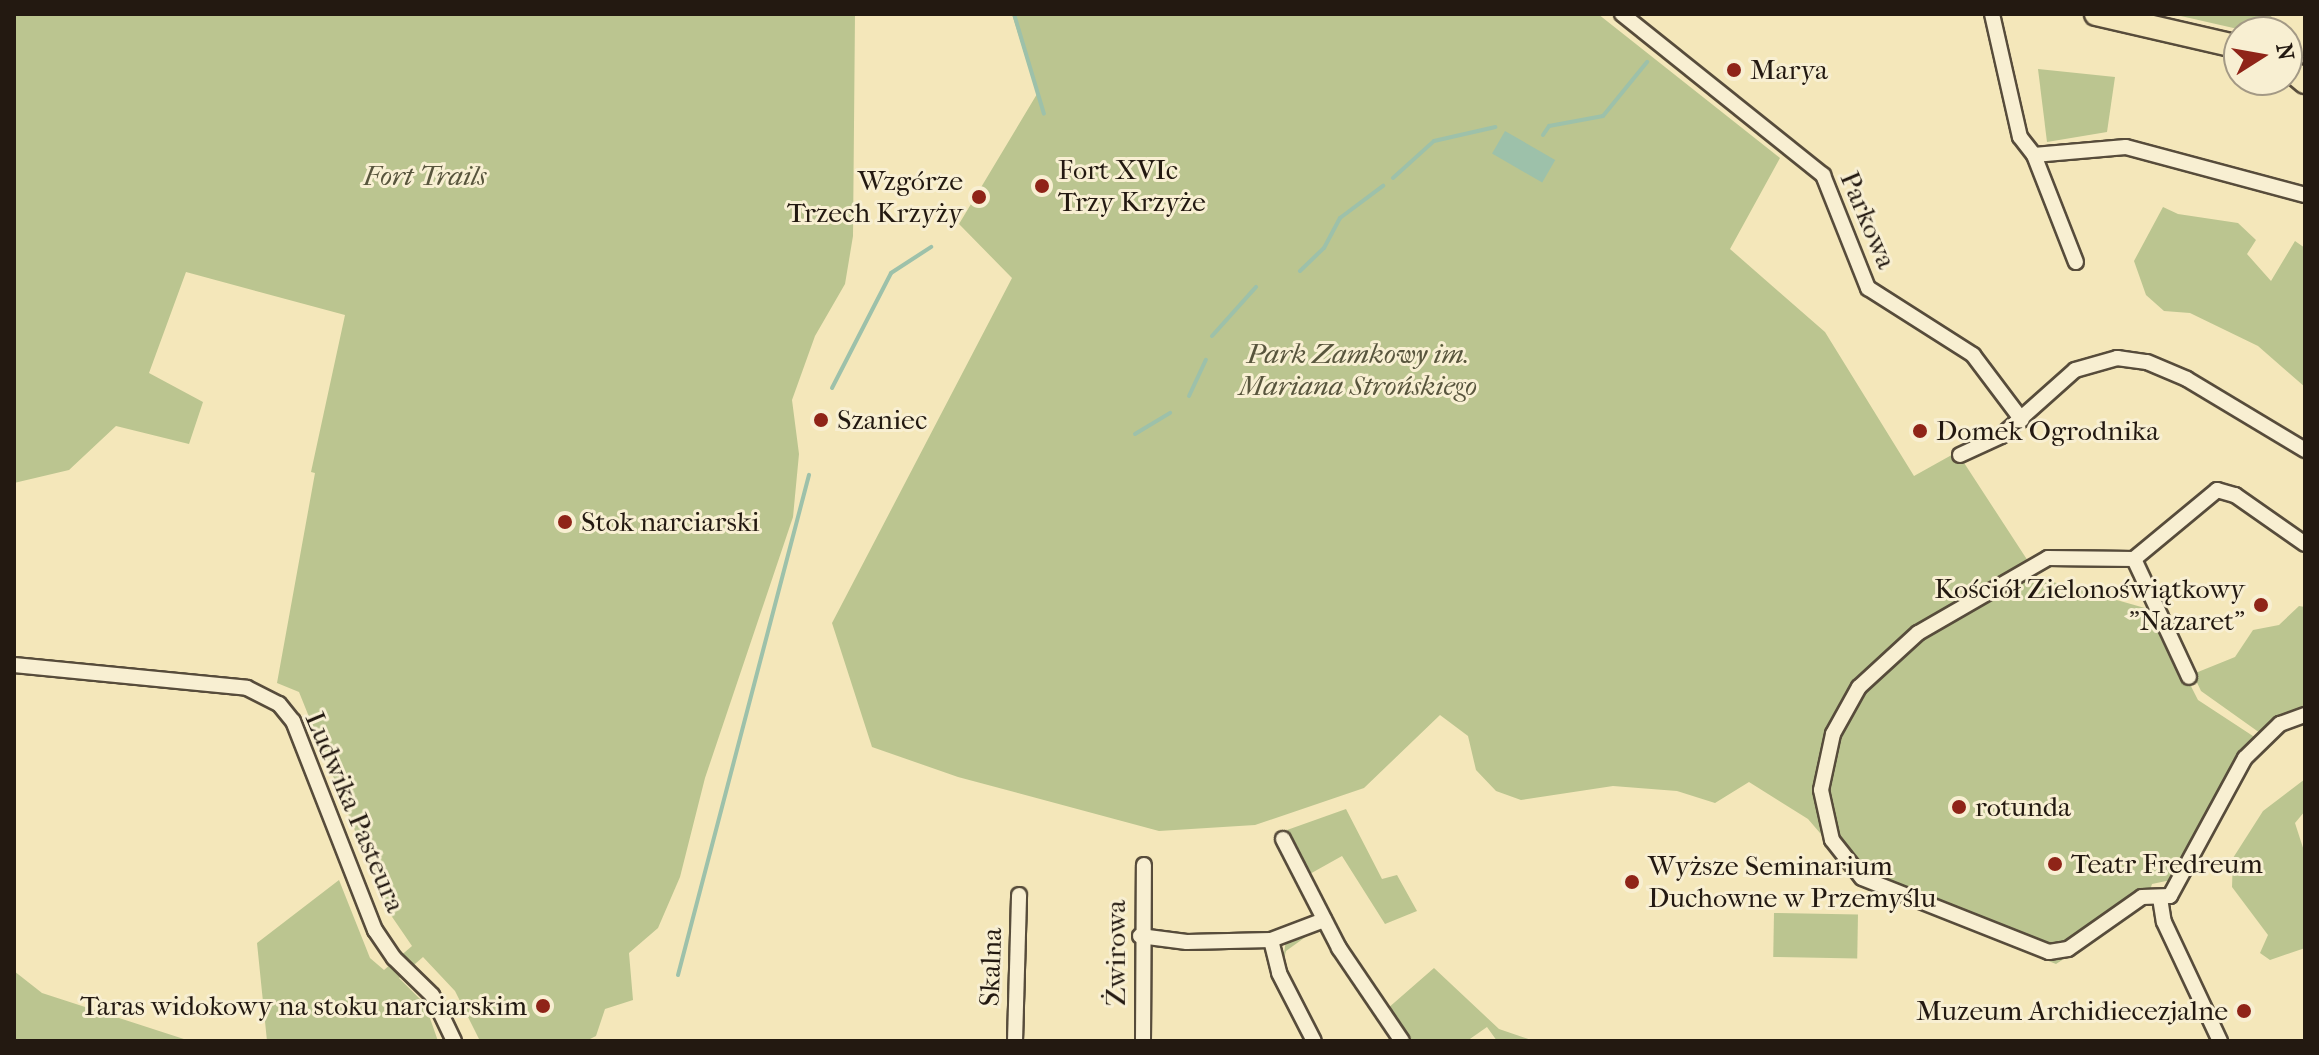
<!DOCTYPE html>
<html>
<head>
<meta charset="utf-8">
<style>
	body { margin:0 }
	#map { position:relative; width:2319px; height:1055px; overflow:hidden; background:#f4e7ba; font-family:"IM FELL French Canon",serif }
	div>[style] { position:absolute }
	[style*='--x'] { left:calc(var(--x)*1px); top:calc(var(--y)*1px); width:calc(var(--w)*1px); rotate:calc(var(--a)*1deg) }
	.green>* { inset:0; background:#bbc590; transform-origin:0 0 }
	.water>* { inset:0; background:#9dc1aa; transform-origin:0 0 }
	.stream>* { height:4px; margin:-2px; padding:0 2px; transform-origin:2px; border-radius:2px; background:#9dc1aa }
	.roads { filter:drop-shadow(2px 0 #574c3b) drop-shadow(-2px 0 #574c3b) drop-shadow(0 2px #574c3b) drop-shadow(0 -2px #574c3b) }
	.street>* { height:14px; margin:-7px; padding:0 7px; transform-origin:7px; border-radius:7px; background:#f8efd2 }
	.primary>* { height:22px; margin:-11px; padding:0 11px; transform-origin:11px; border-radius:11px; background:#f4e7ba }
	.dots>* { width:22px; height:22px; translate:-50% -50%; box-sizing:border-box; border:4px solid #f8efd2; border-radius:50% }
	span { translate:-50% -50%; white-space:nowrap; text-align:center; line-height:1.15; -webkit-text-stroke:6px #f8efd2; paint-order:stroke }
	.poi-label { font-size:28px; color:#231911 }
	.left { translate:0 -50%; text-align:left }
	.right { translate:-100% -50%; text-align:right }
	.park-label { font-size:28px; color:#58553d; font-style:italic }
	.street-label { font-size:28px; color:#231911 }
	.frame { position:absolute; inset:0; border:16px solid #231911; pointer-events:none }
	.north { position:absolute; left:2223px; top:16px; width:80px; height:80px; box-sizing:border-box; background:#f8efd2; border:2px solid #a39985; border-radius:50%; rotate:79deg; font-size:22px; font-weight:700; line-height:32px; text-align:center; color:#231911 }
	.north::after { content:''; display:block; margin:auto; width:28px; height:36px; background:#8f2418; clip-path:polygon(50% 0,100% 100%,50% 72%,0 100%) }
</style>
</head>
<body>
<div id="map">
	<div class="green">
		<i style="clip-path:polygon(14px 14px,855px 14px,853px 236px,845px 284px,815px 336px,792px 400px,799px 454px,793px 517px,705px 778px,680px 877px,658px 928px,629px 953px,633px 1000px,605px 1009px,596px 1036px,586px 1041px,480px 1041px,455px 991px,423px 957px,399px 978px,425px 1004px,438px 1041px,267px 1041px,257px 943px,339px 880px,370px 958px,384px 970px,412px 946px,386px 908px,299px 692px,277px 683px,315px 473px,311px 472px,345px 315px,186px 272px,149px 373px,203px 402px,189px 444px,116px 426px,69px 470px,14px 483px)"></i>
		<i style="clip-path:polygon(1012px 14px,1598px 14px,1780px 158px,1730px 249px,1825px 332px,1914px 476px,1957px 452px,2039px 578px,2152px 610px,2198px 700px,2256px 738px,2171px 880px,2152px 884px,2145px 906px,2056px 964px,1868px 889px,1808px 819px,1749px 782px,1715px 803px,1677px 791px,1613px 786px,1521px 800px,1496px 791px,1476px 770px,1468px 736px,1440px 715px,1364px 788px,1255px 825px,1159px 831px,958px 777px,872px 747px,832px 623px,1012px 278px,959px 224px,1037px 94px)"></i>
		<i style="clip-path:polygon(2172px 14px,2271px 14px,2273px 31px,2251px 32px)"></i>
		<i style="clip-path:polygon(2038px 69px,2115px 77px,2107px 132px,2047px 142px)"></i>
		<i style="clip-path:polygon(2163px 207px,2178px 214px,2238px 223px,2256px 240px,2247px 254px,2271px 281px,2295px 241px,2305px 248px,2305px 387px,2258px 346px,2190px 313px,2164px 311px,2146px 295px,2134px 261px)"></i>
		<i style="clip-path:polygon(2299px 606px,2305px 607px,2305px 708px,2260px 733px,2201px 691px,2193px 674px,2235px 657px,2253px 630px,2279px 625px)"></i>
		<i style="clip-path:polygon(2305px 779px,2305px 811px,2295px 823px,2305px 854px,2305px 948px,2270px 960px,2260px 953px,2268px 935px,2232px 887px,2233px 858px,2263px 811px)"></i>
		<i style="clip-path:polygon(1346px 809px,1382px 879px,1397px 875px,1417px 911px,1385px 924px,1342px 856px,1308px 875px,1287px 830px)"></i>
		<i style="left:1774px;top:913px;width:84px;height:44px;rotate:1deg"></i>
		<i style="clip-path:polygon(1323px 926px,1373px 1008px,1371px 1011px,1318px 928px,1286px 951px,1282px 967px,1286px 940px,1303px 931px)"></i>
		<i style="clip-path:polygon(1434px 968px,1499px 1029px,1534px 1041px,1497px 1041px,1487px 1027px,1467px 1041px,1409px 1041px,1387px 1009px)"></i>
		<i style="clip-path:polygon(14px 971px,42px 993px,190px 1041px,14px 1041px)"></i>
	</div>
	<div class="water">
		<i style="left:1505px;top:131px;width:58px;height:26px;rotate:30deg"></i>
	</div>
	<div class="stream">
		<i style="--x:1014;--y:14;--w:104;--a:73.3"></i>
		<i style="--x:1543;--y:135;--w:11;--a:-56"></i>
		<i style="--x:1549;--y:126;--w:55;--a:-10.5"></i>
		<i style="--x:1603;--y:116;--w:70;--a:-50.8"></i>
		<i style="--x:1393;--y:178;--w:55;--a:-42.1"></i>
		<i style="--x:1434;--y:141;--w:63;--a:-12.9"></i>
		<i style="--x:1300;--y:271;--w:33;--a:-44"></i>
		<i style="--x:1324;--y:248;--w:34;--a:-62"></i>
		<i style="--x:1340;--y:218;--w:54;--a:-36.7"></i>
		<i style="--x:1212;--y:336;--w:66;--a:-48.1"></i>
		<i style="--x:832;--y:388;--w:129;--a:-62.8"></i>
		<i style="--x:891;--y:273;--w:48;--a:-33"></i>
		<i style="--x:1189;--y:396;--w:40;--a:-65"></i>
		<i style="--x:1135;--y:434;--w:41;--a:-31"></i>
		<i style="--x:678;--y:975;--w:517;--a:-75.32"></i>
	</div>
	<div class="roads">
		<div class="street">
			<i style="--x:1622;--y:14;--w:258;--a:38.7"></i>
			<i style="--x:1823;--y:175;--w:122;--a:68.3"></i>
			<i style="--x:1868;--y:288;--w:125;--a:32.5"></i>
			<i style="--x:1973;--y:355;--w:81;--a:53"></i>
			<i style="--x:1992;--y:14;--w:126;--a:77.2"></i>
			<i style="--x:2020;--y:137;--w:23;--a:52"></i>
			<i style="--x:2034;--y:155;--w:115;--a:68.6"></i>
			<i style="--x:2034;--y:155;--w:92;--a:-5"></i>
			<i style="--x:2126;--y:147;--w:185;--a:15"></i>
			<i style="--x:1960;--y:455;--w:45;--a:-24.9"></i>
			<i style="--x:2001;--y:436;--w:99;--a:-41.7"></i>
			<i style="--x:2075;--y:370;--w:44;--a:-15.9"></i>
			<i style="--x:2117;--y:358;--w:30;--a:8"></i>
			<i style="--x:2147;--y:362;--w:43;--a:23"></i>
			<i style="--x:2187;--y:379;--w:138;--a:31"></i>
			<i style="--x:2134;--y:559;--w:86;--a:-179.3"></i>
			<i style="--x:2048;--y:558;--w:150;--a:150"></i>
			<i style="--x:1918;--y:633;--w:80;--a:137.5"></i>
			<i style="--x:1859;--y:687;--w:54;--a:119"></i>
			<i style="--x:1833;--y:734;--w:57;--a:102.1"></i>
			<i style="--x:1821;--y:790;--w:51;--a:77.6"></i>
			<i style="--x:1832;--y:840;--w:48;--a:51.7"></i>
			<i style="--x:1862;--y:878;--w:201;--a:21.6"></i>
			<i style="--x:2049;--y:952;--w:19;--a:-9"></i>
			<i style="--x:2068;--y:949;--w:90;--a:-35.1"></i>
			<i style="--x:2142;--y:897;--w:28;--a:-2"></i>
			<i style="--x:2170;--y:896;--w:157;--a:-61.5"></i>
			<i style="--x:2245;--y:758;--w:49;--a:-44.2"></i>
			<i style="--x:2280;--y:724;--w:27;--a:-20"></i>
			<i style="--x:2134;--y:559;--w:108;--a:-39.7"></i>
			<i style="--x:2217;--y:490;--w:19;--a:16"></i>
			<i style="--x:2235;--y:495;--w:85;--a:35"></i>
			<i style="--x:2134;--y:559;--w:130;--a:65"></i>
			<i style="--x:14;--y:665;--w:234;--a:5.6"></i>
			<i style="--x:247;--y:688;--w:36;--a:27"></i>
			<i style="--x:279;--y:704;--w:22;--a:51"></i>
			<i style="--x:293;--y:721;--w:225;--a:68.6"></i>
			<i style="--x:375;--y:930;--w:34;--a:56"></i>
			<i style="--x:394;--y:958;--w:53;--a:44.2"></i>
			<i style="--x:432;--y:995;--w:51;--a:64.4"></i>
			<i style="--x:1283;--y:839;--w:123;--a:62.8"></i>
			<i style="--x:1339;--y:948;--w:112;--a:55.9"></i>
			<i style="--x:2160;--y:898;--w:24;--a:81"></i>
			<i style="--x:2164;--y:922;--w:132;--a:64.8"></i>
			<i style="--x:1140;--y:936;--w:47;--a:7.3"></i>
			<i style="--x:1187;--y:942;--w:84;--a:-1.4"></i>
			<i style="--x:1271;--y:940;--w:57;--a:-20.7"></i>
			<i style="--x:1271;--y:940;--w:34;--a:76"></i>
			<i style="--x:1279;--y:973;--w:76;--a:62.8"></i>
			<i style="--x:1015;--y:1041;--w:146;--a:-88.4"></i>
			<i style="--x:1143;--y:1041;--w:176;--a:-89.7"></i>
		</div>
		<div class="primary">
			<i style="--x:2096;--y:14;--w:147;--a:13"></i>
			<i style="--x:2287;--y:67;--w:23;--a:40"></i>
		</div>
	</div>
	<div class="dots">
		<i style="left:1734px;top:70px;background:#8f2418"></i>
		<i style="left:1042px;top:186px;background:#8f2418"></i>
		<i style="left:979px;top:197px;background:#8f2418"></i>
		<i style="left:821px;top:420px;background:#8f2418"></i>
		<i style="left:1920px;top:431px;background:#8f2418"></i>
		<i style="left:565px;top:522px;background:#8f2418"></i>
		<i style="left:2261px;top:605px;background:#8f2418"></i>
		<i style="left:1959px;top:807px;background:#8f2418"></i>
		<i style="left:2055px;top:864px;background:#8f2418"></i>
		<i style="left:1632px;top:882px;background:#8f2418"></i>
		<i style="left:543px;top:1006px;background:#8f2418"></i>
		<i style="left:2244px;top:1011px;background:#8f2418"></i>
	</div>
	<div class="poi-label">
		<span class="left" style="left:1750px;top:70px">Marya</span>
		<span class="left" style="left:1058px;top:186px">Fort XVIc<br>Trzy Krzyże</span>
		<span class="right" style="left:963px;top:197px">Wzgórze<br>Trzech Krzyży</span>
		<span class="left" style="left:837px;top:420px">Szaniec</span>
		<span class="left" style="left:1936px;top:431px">Domek Ogrodnika</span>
		<span class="left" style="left:581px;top:522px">Stok narciarski</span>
		<span class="right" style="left:2245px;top:605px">Kościół Zielonoświątkowy<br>"Nazaret"</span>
		<span class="left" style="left:1975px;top:807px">rotunda</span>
		<span class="left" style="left:2071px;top:864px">Teatr Fredreum</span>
		<span class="left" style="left:1648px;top:882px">Wyższe Seminarium<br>Duchowne w Przemyślu</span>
		<span class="right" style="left:527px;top:1006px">Taras widokowy na stoku narciarskim</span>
		<span class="right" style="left:2228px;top:1011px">Muzeum Archidiecezjalne</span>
	</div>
	<div class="park-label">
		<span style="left:425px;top:176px">Fort Trails</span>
		<span style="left:1358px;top:370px">Park Zamkowy im.<br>Mariana Strońskiego</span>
	</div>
	<div class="street-label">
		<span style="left:1868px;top:220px;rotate:67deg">Parkowa</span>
		<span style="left:355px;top:812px;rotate:67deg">Ludwika Pasteura</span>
		<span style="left:1116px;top:953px;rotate:-90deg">Żwirowa</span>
		<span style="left:991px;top:967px;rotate:-88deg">Skalna</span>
	</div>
	<div class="frame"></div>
	<div class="north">N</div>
</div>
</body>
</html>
